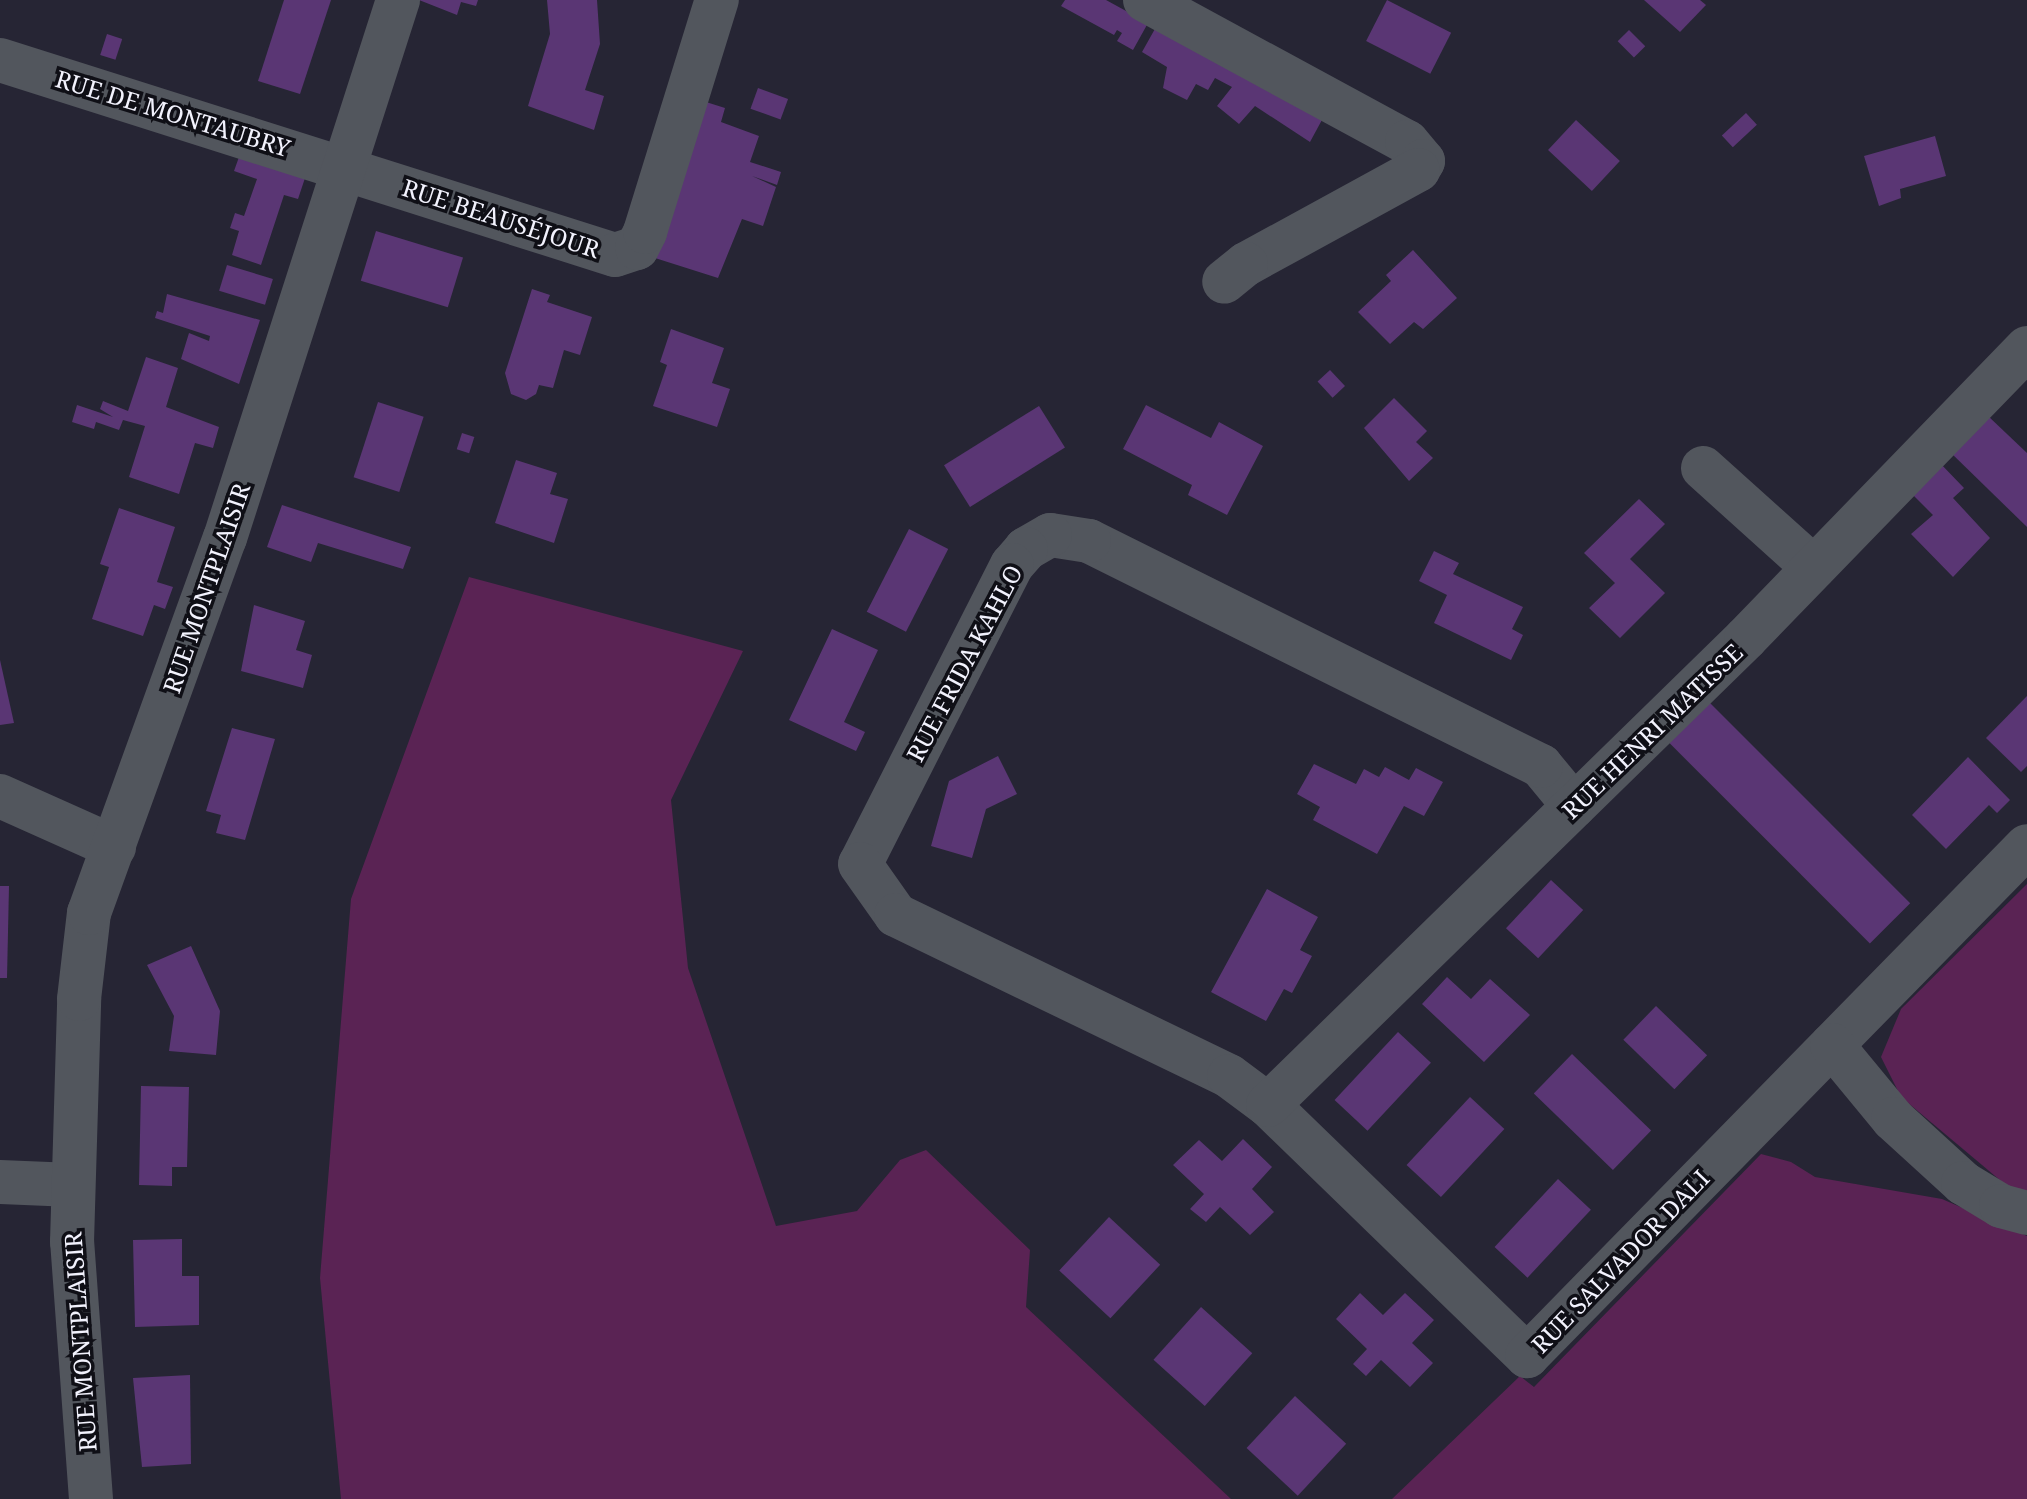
<!DOCTYPE html>
<html>
<head>
<meta charset="utf-8">
<style>
	body { margin:0 }
	#map { position:relative; width:2027px; height:1499px; overflow:hidden; background:#262534; font-family:"Noto Serif",serif }
	div>[style] { position:absolute }
	[style*='--x'] { left:calc(var(--x)*1px); top:calc(var(--y)*1px); width:calc(var(--w)*1px); rotate:calc(var(--a)*1deg) }
	.green>* { inset:0; background:#5a2354 }
	.building>* { inset:0; background:#5a3674; transform-origin:0 0 }
	.minor>* { height:44px; margin:-22px; padding:0 22px; transform-origin:22px; border-radius:22px; background:#52565d }
	span { translate:-50% -50%; white-space:nowrap; text-align:center; line-height:1.15; -webkit-text-stroke:7px #0f0f16; paint-order:stroke }
	.street-label { font-size:24px; color:#f2f2fd }
</style>
</head>
<body>
<div id="map">
	<div class="green">
		<i style="clip-path:polygon(469px 577px,743px 651px,671px 800px,688px 968px,776px 1226px,857px 1211px,900px 1160px,926px 1150px,1030px 1250px,1026px 1307px,1231px 1499px,341px 1499px,320px 1278px,351px 899px)"></i>
		<i style="clip-path:polygon(2027px 884px,2027px 1193px,2007px 1186px,1901px 1097px,1881px 1057px,1901px 1009px)"></i>
		<i style="clip-path:polygon(1761px 1154px,1791px 1162px,1815px 1177px,1942px 1199px,2027px 1236px,2027px 1499px,1392px 1499px,1520px 1376px,1534px 1387px)"></i>
	</div>
	<div class="building">
		<i style="clip-path:polygon(284px 0,331px 0,300px 94px,258px 81px)"></i>
		<i style="clip-path:polygon(419px 0,478px 0,476px 6px,461px 2px,457px 15px)"></i>
		<i style="clip-path:polygon(547px 0,597px 0,600px 44px,585px 90px,604px 96px,594px 130px,528px 106px,550px 34px)"></i>
		<i style="clip-path:polygon(1065px 0,1106px 0,1148px 23px,1133px 50px,1117px 41px,1122px 33px,1117px 30px,1114px 35px,1061px 6px)"></i>
		<i style="left:1387px;top:0;width:72px;height:46px;rotate:27deg"></i>
		<i style="clip-path:polygon(1644px 0,1700px 0,1706px 5px,1680px 32px)"></i>
		<i style="clip-path:polygon(1156px 27px,1323px 118px,1310px 142px,1255px 106px,1239px 124px,1217px 106px,1232px 87px,1215px 78px,1208px 90px,1196px 84px,1187px 100px,1163px 88px,1167px 67px,1142px 52px)"></i>
		<i style="left:1629px;top:30px;width:23px;height:16px;rotate:45deg"></i>
		<i style="left:107px;top:34px;width:16px;height:22px;rotate:18deg"></i>
		<i style="left:758px;top:88px;width:32px;height:22px;rotate:20deg"></i>
		<i style="clip-path:polygon(706px 102px,725px 108px,721px 122px,759px 136px,750px 162px,781px 172px,777px 185px,752px 176px,776px 187px,763px 226px,742px 219px,718px 278px,655px 258px)"></i>
		<i style="left:1746px;top:113px;width:16px;height:33px;rotate:47deg"></i>
		<i style="left:1576px;top:120px;width:60px;height:41px;rotate:43deg"></i>
		<i style="clip-path:polygon(1935px 136px,1946px 176px,1900px 189px,1901px 198px,1879px 206px,1864px 156px)"></i>
		<i style="clip-path:polygon(239px 157px,305px 178px,298px 199px,284px 195px,261px 265px,232px 255px,239px 231px,230px 228px,235px 213px,244px 216px,257px 179px,234px 171px)"></i>
		<i style="left:376px;top:231px;width:91px;height:52px;rotate:17deg"></i>
		<i style="clip-path:polygon(1413px 250px,1457px 298px,1423px 329px,1414px 322px,1390px 344px,1358px 312px,1391px 281px,1386px 275px)"></i>
		<i style="left:227px;top:265px;width:48px;height:27px;rotate:17deg"></i>
		<i style="clip-path:polygon(532px 289px,550px 295px,547px 302px,592px 317px,580px 355px,564px 350px,553px 388px,539px 385px,536px 394px,526px 400px,511px 394px,505px 373px)"></i>
		<i style="clip-path:polygon(167px 294px,260px 320px,239px 384px,181px 359px,189px 333px,209px 341px,210px 336px,155px 318px,157px 311px,163px 313px)"></i>
		<i style="clip-path:polygon(671px 329px,724px 348px,712px 383px,730px 389px,717px 427px,653px 406px,667px 365px,660px 362px)"></i>
		<i style="clip-path:polygon(146px 357px,178px 368px,166px 407px,219px 427px,213px 448px,195px 443px,179px 494px,129px 477px,145px 426px,123px 420px,119px 430px,96px 422px,94px 429px,72px 422px,77px 405px,113px 417px,100px 409px,103px 401px,128px 411px)"></i>
		<i style="left:1330px;top:370px;width:22px;height:17px;rotate:47deg"></i>
		<i style="clip-path:polygon(1394px 398px,1427px 431px,1416px 442px,1433px 458px,1409px 481px,1364px 428px)"></i>
		<i style="left:378px;top:402px;width:48px;height:79px;rotate:18deg"></i>
		<i style="clip-path:polygon(1146px 405px,1211px 438px,1219px 422px,1263px 446px,1227px 515px,1188px 495px,1192px 485px,1123px 449px)"></i>
		<i style="left:1039px;top:406px;width:49px;height:112px;rotate:58deg"></i>
		<i style="clip-path:polygon(1987px 415px,2027px 453px,2027px 527px,1949px 451px)"></i>
		<i style="left:462px;top:433px;width:13px;height:17px;rotate:18deg"></i>
		<i style="clip-path:polygon(516px 460px,557px 473px,550px 494px,568px 499px,554px 543px,495px 523px)"></i>
		<i style="clip-path:polygon(1938px 461px,1964px 488px,1953px 498px,1990px 538px,1953px 577px,1911px 534px,1933px 515px,1909px 491px)"></i>
		<i style="clip-path:polygon(1639px 499px,1665px 524px,1630px 559px,1665px 593px,1620px 638px,1589px 608px,1615px 583px,1584px 553px)"></i>
		<i style="clip-path:polygon(282px 505px,411px 547px,403px 569px,318px 543px,311px 562px,267px 547px)"></i>
		<i style="clip-path:polygon(119px 508px,175px 527px,157px 582px,173px 587px,165px 609px,154px 605px,143px 636px,92px 619px,109px 567px,100px 564px)"></i>
		<i style="left:909px;top:529px;width:44px;height:93px;rotate:27deg"></i>
		<i style="clip-path:polygon(1434px 551px,1459px 563px,1453px 574px,1523px 607px,1512px 629px,1523px 635px,1511px 660px,1434px 623px,1447px 595px,1419px 581px)"></i>
		<i style="clip-path:polygon(254px 605px,305px 621px,296px 650px,312px 655px,303px 688px,241px 671px)"></i>
		<i style="clip-path:polygon(832px 629px,878px 650px,844px 722px,865px 732px,856px 751px,789px 720px)"></i>
		<i style="clip-path:polygon(0 660px,14px 723px,0 725px)"></i>
		<i style="left:1703px;top:696px;width:293px;height:57px;rotate:45deg"></i>
		<i style="clip-path:polygon(2027px 696px,2027px 766px,2021px 772px,1986px 738px)"></i>
		<i style="clip-path:polygon(232px 728px,275px 739px,245px 840px,216px 833px,221px 815px,206px 811px)"></i>
		<i style="clip-path:polygon(998px 756px,1017px 794px,986px 809px,972px 858px,931px 846px,949px 781px)"></i>
		<i style="clip-path:polygon(1968px 757px,2010px 800px,1997px 813px,1989px 805px,1946px 849px,1912px 815px)"></i>
		<i style="clip-path:polygon(1314px 764px,1356px 784px,1364px 769px,1379px 777px,1385px 767px,1409px 780px,1416px 768px,1443px 782px,1424px 816px,1404px 806px,1377px 854px,1313px 820px,1320px 807px,1297px 794px)"></i>
		<i style="left:1551px;top:880px;width:44px;height:66px;rotate:43deg"></i>
		<i style="clip-path:polygon(0 886px,9px 886px,7px 978px,0 978px)"></i>
		<i style="clip-path:polygon(1267px 889px,1318px 917px,1300px 950px,1312px 956px,1292px 993px,1284px 989px,1266px 1021px,1211px 992px)"></i>
		<i style="clip-path:polygon(191px 946px,220px 1011px,216px 1055px,169px 1051px,174px 1016px,147px 965px)"></i>
		<i style="clip-path:polygon(1447px 977px,1471px 999px,1490px 979px,1530px 1015px,1484px 1062px,1422px 1004px)"></i>
		<i style="left:1656px;top:1006px;width:71px;height:47px;rotate:44deg"></i>
		<i style="left:1398px;top:1032px;width:45px;height:93px;rotate:43deg"></i>
		<i style="left:1572px;top:1054px;width:110px;height:55px;rotate:44deg"></i>
		<i style="clip-path:polygon(141px 1086px,189px 1087px,187px 1167px,172px 1167px,172px 1186px,139px 1185px)"></i>
		<i style="left:1470px;top:1097px;width:47px;height:93px;rotate:43deg"></i>
		<i style="clip-path:polygon(1243px 1139px,1272px 1167px,1252px 1189px,1274px 1212px,1250px 1235px,1220px 1207px,1206px 1222px,1190px 1209px,1204px 1194px,1173px 1165px,1199px 1140px,1222px 1161px)"></i>
		<i style="left:1558px;top:1179px;width:45px;height:93px;rotate:43deg"></i>
		<i style="left:1109px;top:1217px;width:70px;height:73px;rotate:43deg"></i>
		<i style="clip-path:polygon(182px 1239px,182px 1276px,199px 1276px,199px 1325px,135px 1327px,133px 1240px)"></i>
		<i style="clip-path:polygon(1360px 1293px,1383px 1315px,1405px 1293px,1434px 1320px,1412px 1343px,1433px 1363px,1410px 1387px,1381px 1360px,1366px 1376px,1353px 1364px,1367px 1349px,1336px 1319px)"></i>
		<i style="left:1201px;top:1307px;width:69px;height:71px;rotate:42deg"></i>
		<i style="clip-path:polygon(190px 1375px,191px 1464px,142px 1467px,133px 1378px)"></i>
		<i style="left:1295px;top:1396px;width:70px;height:71px;rotate:43deg"></i>
	</div>
	<div class="minor">
		<i style="--x:1145;--y:0;--w:298;--a:28.5"></i>
		<i style="--x:1407;--y:142;--w:25;--a:50"></i>
		<i style="--x:1423;--y:161;--w:10;--a:119"></i>
		<i style="--x:1418;--y:170;--w:196;--a:151.3"></i>
		<i style="--x:1246;--y:264;--w:28;--a:141"></i>
		<i style="--x:0;--y:60;--w:645;--a:17.59"></i>
		<i style="--x:615;--y:255;--w:23;--a:-18"></i>
		<i style="--x:637;--y:248;--w:18;--a:-63"></i>
		<i style="--x:645;--y:232;--w:243;--a:-72.8"></i>
		<i style="--x:1703;--y:468;--w:149;--a:42"></i>
		<i style="--x:0;--y:796;--w:125;--a:24.1"></i>
		<i style="--x:1574;--y:806;--w:52;--a:-129.5"></i>
		<i style="--x:1541;--y:766;--w:505;--a:-153.54"></i>
		<i style="--x:1089;--y:541;--w:39;--a:-171"></i>
		<i style="--x:1050;--y:535;--w:28;--a:150"></i>
		<i style="--x:1026;--y:549;--w:21;--a:131"></i>
		<i style="--x:1012;--y:565;--w:335;--a:116.9"></i>
		<i style="--x:860;--y:864;--w:62;--a:54.8"></i>
		<i style="--x:896;--y:915;--w:370;--a:25.8"></i>
		<i style="--x:1229;--y:1076;--w:49;--a:36.6"></i>
		<i style="--x:1268;--y:1105;--w:361;--a:44.1"></i>
		<i style="--x:1527;--y:1356;--w:714;--a:-45.57"></i>
		<i style="--x:1832;--y:1045;--w:96;--a:50.5"></i>
		<i style="--x:1893;--y:1119;--w:95;--a:42.4"></i>
		<i style="--x:1963;--y:1183;--w:44;--a:31.2"></i>
		<i style="--x:2001;--y:1206;--w:27;--a:15"></i>
		<i style="--x:1268;--y:1105;--w:668;--a:-44.33"></i>
		<i style="--x:1746;--y:638;--w:404;--a:-45.9"></i>
		<i style="--x:0;--y:1182;--w:73;--a:2.4"></i>
		<i style="--x:91;--y:1499;--w:258;--a:-94.2"></i>
		<i style="--x:72;--y:1242;--w:243;--a:-88.3"></i>
		<i style="--x:79;--y:999;--w:87;--a:-83.4"></i>
		<i style="--x:89;--y:913;--w:399;--a:-70.1"></i>
		<i style="--x:225;--y:538;--w:565;--a:-72.17"></i>
	</div>
	<div class="street-label">
		<span style="left:173px;top:113px;rotate:17deg">RUE DE MONTAUBRY</span>
		<span style="left:501px;top:218px;rotate:18deg">RUE BEAUSÉJOUR</span>
		<span style="left:206px;top:588px;rotate:-71deg">RUE MONTPLAISIR</span>
		<span style="left:964px;top:663px;rotate:-62deg">RUE FRIDA KAHLO</span>
		<span style="left:1652px;top:731px;rotate:-44deg">RUE HENRI MATISSE</span>
		<span style="left:1620px;top:1261px;rotate:-46deg">RUE SALVADOR DALI</span>
		<span style="left:80px;top:1342px;rotate:-94deg">RUE MONTPLAISIR</span>
	</div>
</div>
</body>
</html>
